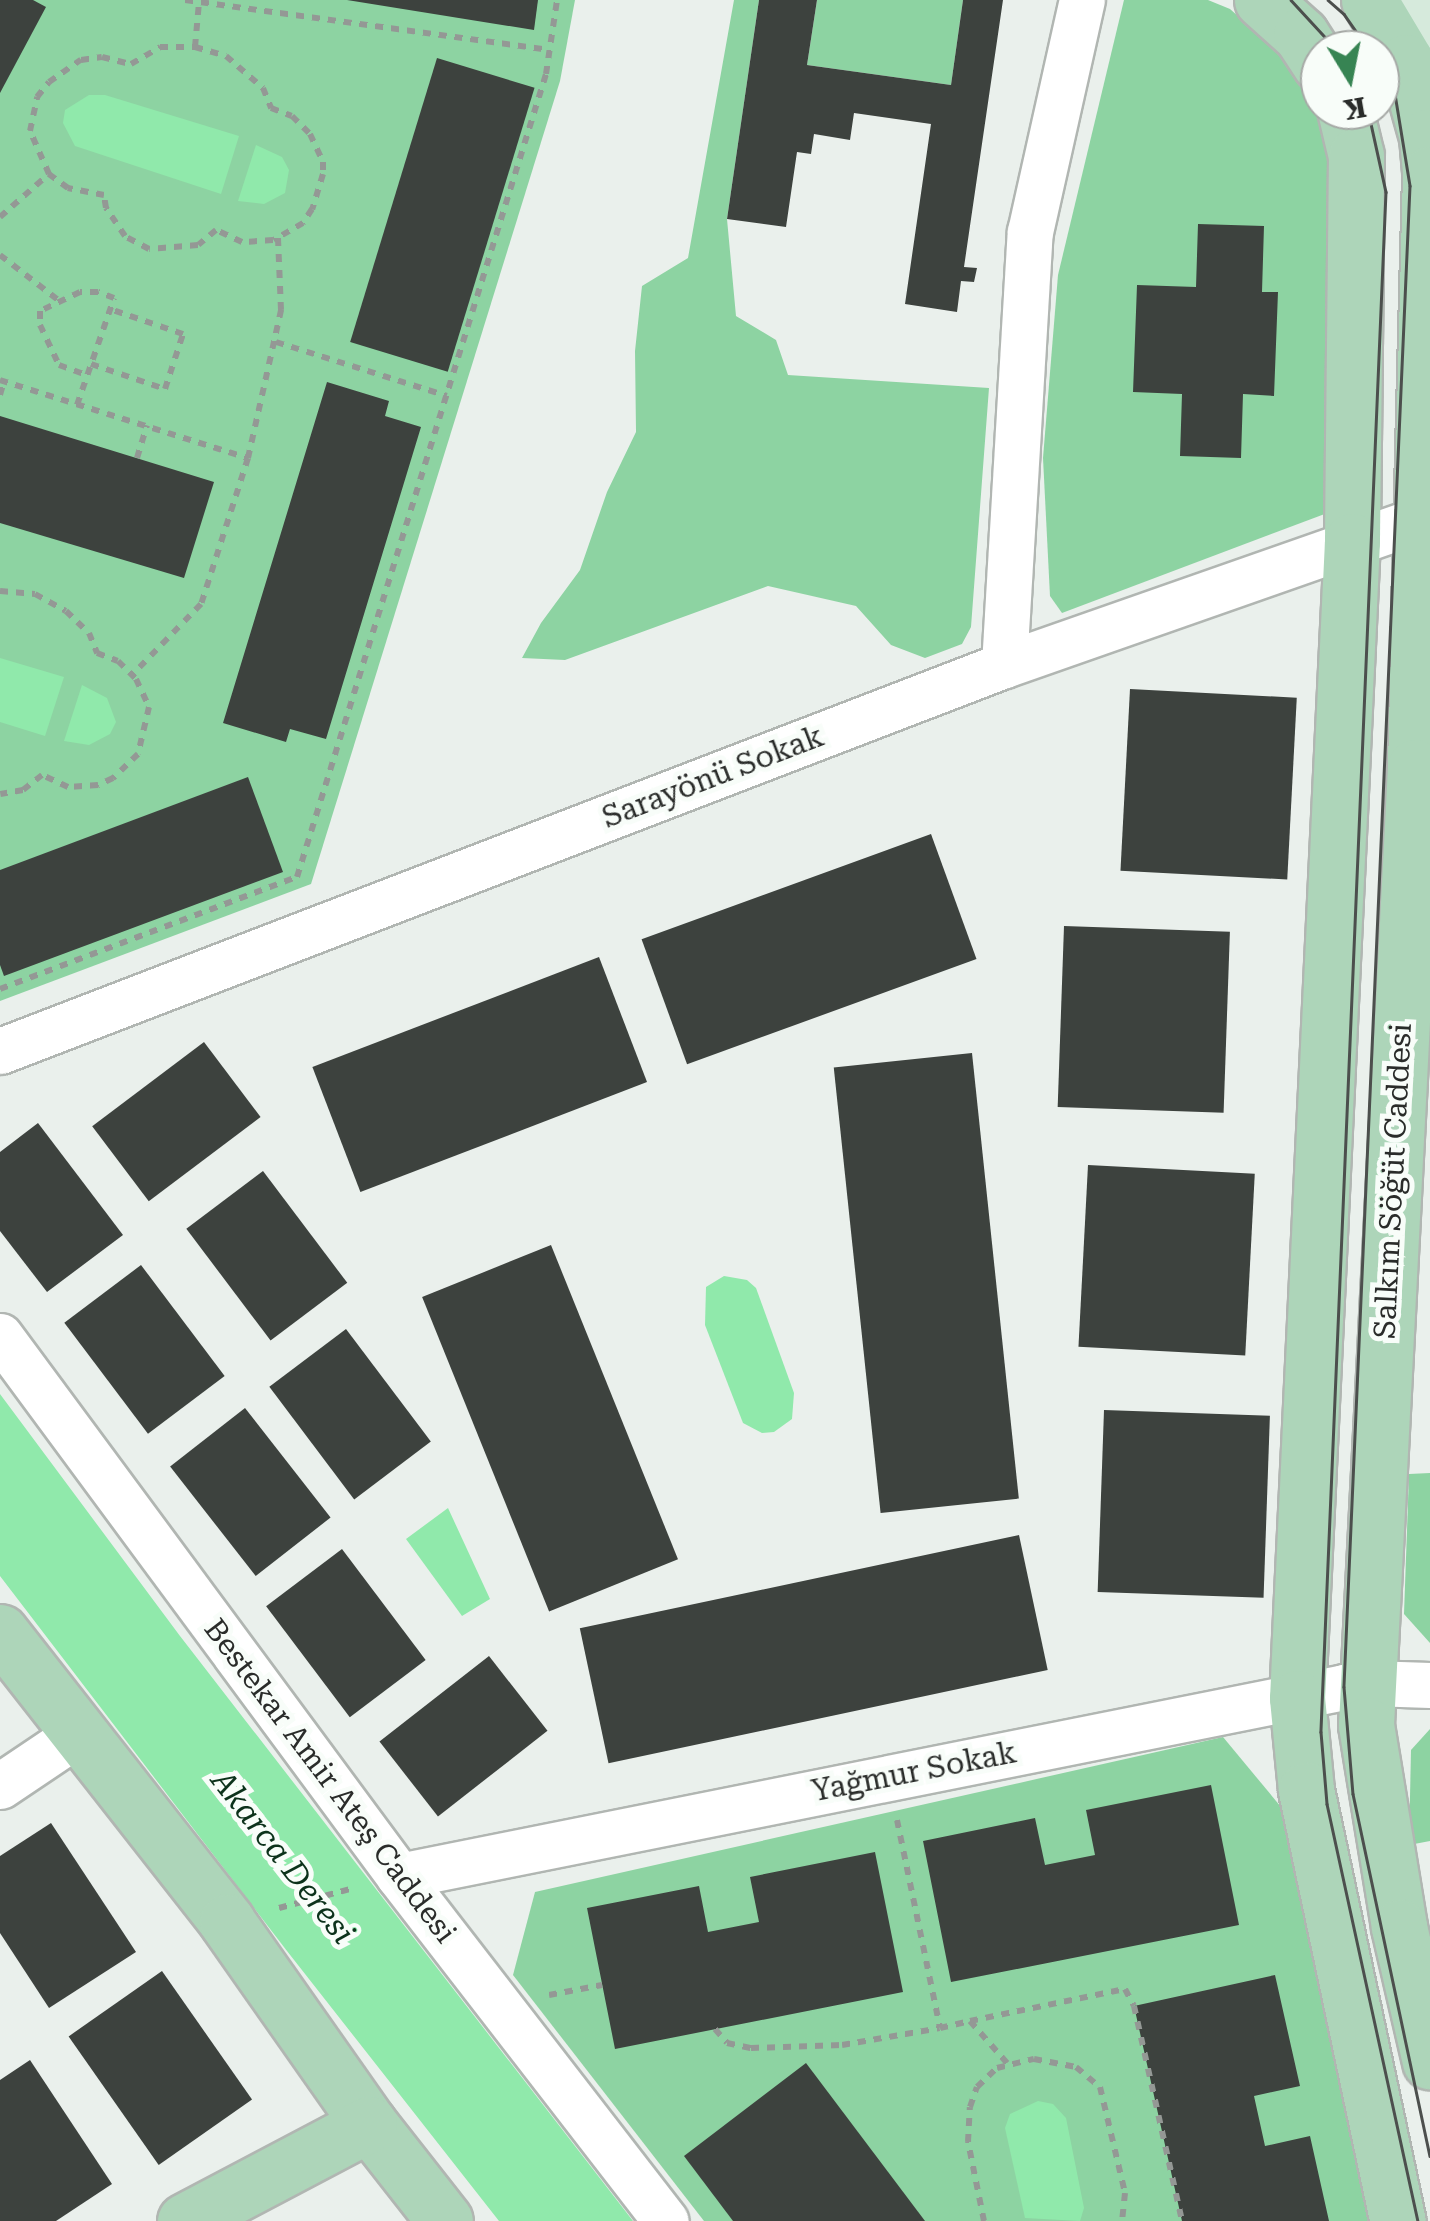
<!DOCTYPE html>
<html>
<head>
<meta charset="utf-8">
<style>
	body { margin:0 }
	#map { position:relative; width:1430px; height:2221px; overflow:hidden; background:#eaf0ec; font-family:"Roboto Serif",serif }
	div>[style] { position:absolute }
	[style*='--x'] { left:calc(var(--x)*1px); top:calc(var(--y)*1px); width:calc(var(--w)*1px); rotate:calc(var(--a)*1deg) }
	.green>* { inset:0; background:#8dd3a2 }
	.water>* { inset:0; background:#90e9ab }
	.building>* { inset:0; background:#3d423e; transform-origin:0 0 }
	.path>* { height:6px; margin-top:-3px; transform-origin:0; background:repeating-linear-gradient(90deg,#949895 0 8px,transparent 0 16px) }
	.roads { filter:drop-shadow(2px 0 #b1b6b2) drop-shadow(-2px 0 #b1b6b2) drop-shadow(0 2px #b1b6b2) drop-shadow(0 -2px #b1b6b2) }
	.street>* { height:45px; margin:-22.5px; padding:0 22.5px; transform-origin:22.5px; border-radius:22.5px; background:#fff }
	.secondary>* { height:55px; margin:-27.5px; padding:0 27.5px; transform-origin:27.5px; border-radius:27.5px; background:#d6eadc }
	.primary>* { height:55px; margin:-27.5px; padding:0 27.5px; transform-origin:27.5px; border-radius:27.5px; background:#add5b9 }
	.tram>* { height:2.5px; margin:-1.25px; padding:0 1.25px; transform-origin:1.25px; border-radius:1.25px; background:#4c4f4d }
	span { translate:-50% -50%; white-space:nowrap; text-align:center; line-height:1.15; -webkit-text-stroke:10px #f8fdf9; paint-order:stroke }
	.street-label { font-size:30px; color:#2a2c2a }
	.water-label { font-size:32px; color:#0c321b; font-style:italic }
	.north { position:absolute; left:1300px; top:30px; width:100px; height:100px; box-sizing:border-box; background:#f8fdf9; border:2px solid #a6a9a6; border-radius:50%; rotate:170deg; font-size:28px; font-weight:700; line-height:40px; text-align:center; color:#2a2c2a }
	.north::after { content:''; display:block; margin:auto; width:35px; height:45px; background:#378453; clip-path:polygon(50% 0,100% 100%,50% 72%,0 100%) }
</style>
</head>
<body>
<div id="map">
	<div class="green">
		<i style="clip-path:polygon(0 0,575px 0,560px 81px,311px 884px,0 1001px)"></i>
		<i style="clip-path:polygon(734px 0,759px 0,727px 219px,736px 316px,776px 340px,788px 375px,989px 388px,971px 627px,962px 644px,925px 658px,891px 645px,856px 606px,768px 586px,565px 660px,522px 658px,541px 623px,580px 570px,607px 492px,636px 432px,635px 351px,642px 286px,688px 258px)"></i>
		<i style="clip-path:polygon(817px 0,963px 0,951px 85px,807px 65px)"></i>
		<i style="clip-path:polygon(1124px 0,1208px 0,1230px 9px,1283px 56px,1320px 105px,1332px 162px,1330px 512px,1062px 613px,1050px 596px,1043px 458px,1058px 275px)"></i>
		<i style="clip-path:polygon(1430px 1473px,1430px 1643px,1404px 1614px,1409px 1474px)"></i>
		<i style="clip-path:polygon(1430px 1729px,1430px 1841px,1409px 1845px,1411px 1750px)"></i>
		<i style="clip-path:polygon(1223px 1737px,1291px 1819px,1378px 2221px,704px 2221px,513px 1975px,535px 1892px)"></i>
	</div>
	<div class="water">
		<i style="clip-path:polygon(89px 95px,105px 95px,239px 136px,221px 194px,75px 146px,63px 123px,65px 110px)"></i>
		<i style="clip-path:polygon(256px 145px,282px 157px,289px 170px,285px 193px,264px 204px,238px 201px)"></i>
		<i style="clip-path:polygon(0 658px,64px 677px,45px 736px,0 722px)"></i>
		<i style="clip-path:polygon(82px 685px,107px 698px,116px 722px,110px 734px,89px 745px,64px 741px)"></i>
		<i style="clip-path:polygon(724px 1276px,747px 1280px,756px 1288px,794px 1393px,792px 1419px,774px 1432px,762px 1433px,743px 1423px,705px 1325px,706px 1287px)"></i>
		<i style="clip-path:polygon(0 1394px,180px 1636px,633px 2221px,499px 2221px,287px 1951px,0 1576px)"></i>
		<i style="clip-path:polygon(448px 1508px,490px 1599px,462px 1616px,406px 1539px)"></i>
		<i style="clip-path:polygon(1038px 2101px,1053px 2104px,1066px 2118px,1084px 2208px,1080px 2221px,1025px 2218px,1005px 2128px,1010px 2114px)"></i>
	</div>
	<div class="building">
		<i style="clip-path:polygon(0 0,33px 0,46px 7px,0 93px)"></i>
		<i style="clip-path:polygon(347px 0,538px 0,534px 30px)"></i>
		<i style="clip-path:polygon(759px 0,817px 0,807px 65px,951px 85px,963px 0,1003px 0,964px 267px,977px 268px,974px 282px,961px 281px,957px 312px,905px 304px,931px 124px,854px 113px,850px 140px,814px 134px,811px 154px,797px 152px,786px 227px,727px 219px)"></i>
		<i style="left:437px;top:58px;width:102px;height:297px;rotate:17deg"></i>
		<i style="clip-path:polygon(1198px 224px,1264px 226px,1262px 292px,1278px 292px,1274px 396px,1243px 394px,1241px 458px,1180px 456px,1182px 394px,1133px 392px,1137px 285px,1196px 287px)"></i>
		<i style="clip-path:polygon(327px 382px,389px 401px,385px 416px,421px 427px,326px 739px,290px 729px,286px 742px,223px 723px)"></i>
		<i style="clip-path:polygon(0 416px,214px 482px,184px 578px,0 523px)"></i>
		<i style="left:1130px;top:689px;width:167px;height:182px;rotate:3deg"></i>
		<i style="clip-path:polygon(248px 777px,283px 872px,4px 976px,0 965px,0 870px)"></i>
		<i style="left:931px;top:834px;width:133px;height:308px;rotate:70deg"></i>
		<i style="left:1064px;top:926px;width:166px;height:181px;rotate:2deg"></i>
		<i style="left:599px;top:957px;width:134px;height:307px;rotate:69deg"></i>
		<i style="left:204px;top:1042px;width:94px;height:140px;rotate:53deg"></i>
		<i style="left:972px;top:1053px;width:448px;height:139px;rotate:84deg"></i>
		<i style="clip-path:polygon(38px 1123px,123px 1235px,47px 1292px,0 1231px,0 1152px)"></i>
		<i style="left:1088px;top:1165px;width:167px;height:182px;rotate:3deg"></i>
		<i style="left:263px;top:1171px;width:140px;height:96px;rotate:53deg"></i>
		<i style="left:551px;top:1245px;width:339px;height:139px;rotate:68deg"></i>
		<i style="left:141px;top:1265px;width:139px;height:96px;rotate:53deg"></i>
		<i style="left:346px;top:1329px;width:141px;height:96px;rotate:53deg"></i>
		<i style="left:245px;top:1408px;width:139px;height:95px;rotate:52deg"></i>
		<i style="left:1104px;top:1410px;width:166px;height:182px;rotate:2deg"></i>
		<i style="left:1019px;top:1535px;width:138px;height:449px;rotate:78deg"></i>
		<i style="left:342px;top:1549px;width:139px;height:95px;rotate:53deg"></i>
		<i style="left:489px;top:1656px;width:95px;height:139px;rotate:52deg"></i>
		<i style="clip-path:polygon(1211px 1785px,1239px 1925px,951px 1982px,923px 1841px,1035px 1818px,1045px 1865px,1095px 1855px,1086px 1810px)"></i>
		<i style="clip-path:polygon(51px 1823px,136px 1952px,49px 2008px,0 1933px,0 1856px)"></i>
		<i style="clip-path:polygon(875px 1852px,903px 1992px,615px 2049px,587px 1908px,699px 1886px,708px 1932px,759px 1922px,750px 1877px)"></i>
		<i style="left:162px;top:1971px;width:157px;height:114px;rotate:55deg"></i>
		<i style="clip-path:polygon(1275px 1975px,1300px 2086px,1254px 2096px,1265px 2146px,1310px 2136px,1329px 2221px,1182px 2221px,1134px 2006px)"></i>
		<i style="clip-path:polygon(30px 2060px,112px 2184px,56px 2221px,0 2221px,0 2080px)"></i>
		<i style="clip-path:polygon(806px 2063px,925px 2221px,733px 2221px,684px 2156px)"></i>
	</div>
	<div class="path">
		<i style="--x:185;--y:0;--w:368;--a:7.8"></i>
		<i style="--x:160;--y:47;--w:35;--a:0"></i>
		<i style="--x:195;--y:47;--w:32;--a:16"></i>
		<i style="--x:226;--y:56;--w:49;--a:40.9"></i>
		<i style="--x:263;--y:88;--w:22;--a:68"></i>
		<i style="--x:271;--y:108;--w:22;--a:21"></i>
		<i style="--x:292;--y:116;--w:25;--a:45"></i>
		<i style="--x:310;--y:134;--w:31;--a:65"></i>
		<i style="--x:323;--y:162;--w:12;--a:90"></i>
		<i style="--x:323;--y:174;--w:37;--a:107"></i>
		<i style="--x:312;--y:209;--w:17;--a:123"></i>
		<i style="--x:303;--y:223;--w:34;--a:150"></i>
		<i style="--x:273;--y:240;--w:31;--a:176"></i>
		<i style="--x:242;--y:242;--w:29;--a:-155"></i>
		<i style="--x:216;--y:230;--w:23;--a:140"></i>
		<i style="--x:198;--y:245;--w:49;--a:175.3"></i>
		<i style="--x:149;--y:249;--w:27;--a:-152"></i>
		<i style="--x:125;--y:236;--w:34;--a:-124"></i>
		<i style="--x:106;--y:208;--w:13;--a:-99"></i>
		<i style="--x:104;--y:195;--w:37;--a:-169"></i>
		<i style="--x:68;--y:188;--w:24;--a:-144"></i>
		<i style="--x:49;--y:174;--w:47;--a:-113.8"></i>
		<i style="--x:30;--y:131;--w:35;--a:-78"></i>
		<i style="--x:37;--y:97;--w:19;--a:-51"></i>
		<i style="--x:49;--y:82;--w:39;--a:-35"></i>
		<i style="--x:81;--y:60;--w:21;--a:-8"></i>
		<i style="--x:102;--y:57;--w:30;--a:14"></i>
		<i style="--x:131;--y:64;--w:34;--a:-30"></i>
		<i style="--x:195;--y:47;--w:45;--a:-84.9"></i>
		<i style="--x:0;--y:217;--w:65;--a:-41.3"></i>
		<i style="--x:0;--y:255;--w:73;--a:37.8"></i>
		<i style="--x:276;--y:342;--w:179;--a:17.5"></i>
		<i style="--x:91;--y:364;--w:78;--a:18.7"></i>
		<i style="--x:165;--y:389;--w:58;--a:-71.9"></i>
		<i style="--x:183;--y:334;--w:77;--a:-161.1"></i>
		<i style="--x:0;--y:380;--w:260;--a:17.5"></i>
		<i style="--x:248;--y:458;--w:153;--a:107.8"></i>
		<i style="--x:201;--y:604;--w:99;--a:134.2"></i>
		<i style="--x:0;--y:395;--w:15;--a:-74"></i>
		<i style="--x:77;--y:405;--w:113;--a:-70.9"></i>
		<i style="--x:114;--y:298;--w:17;--a:-159"></i>
		<i style="--x:98;--y:292;--w:18;--a:180"></i>
		<i style="--x:80;--y:292;--w:44;--a:154.6"></i>
		<i style="--x:40;--y:311;--w:14;--a:90"></i>
		<i style="--x:40;--y:325;--w:44;--a:64.6"></i>
		<i style="--x:59;--y:365;--w:30;--a:20"></i>
		<i style="--x:137;--y:458;--w:34;--a:-73"></i>
		<i style="--x:248;--y:458;--w:152;--a:-77.4"></i>
		<i style="--x:281;--y:310;--w:73;--a:-92.4"></i>
		<i style="--x:0;--y:591;--w:35;--a:5"></i>
		<i style="--x:35;--y:594;--w:35;--a:29"></i>
		<i style="--x:66;--y:611;--w:32;--a:44"></i>
		<i style="--x:89;--y:633;--w:22;--a:68"></i>
		<i style="--x:97;--y:653;--w:22;--a:21"></i>
		<i style="--x:118;--y:661;--w:25;--a:45"></i>
		<i style="--x:136;--y:679;--w:31;--a:65"></i>
		<i style="--x:149;--y:707;--w:48;--a:103.2"></i>
		<i style="--x:138;--y:754;--w:35;--a:136"></i>
		<i style="--x:113;--y:778;--w:17;--a:155"></i>
		<i style="--x:98;--y:785;--w:30;--a:176"></i>
		<i style="--x:68;--y:787;--w:29;--a:-155"></i>
		<i style="--x:42;--y:775;--w:24;--a:142"></i>
		<i style="--x:23;--y:790;--w:23;--a:170"></i>
		<i style="--x:0;--y:989;--w:317;--a:-20.7"></i>
		<i style="--x:297;--y:877;--w:841;--a:-72.77"></i>
		<i style="--x:546;--y:74;--w:75;--a:-81.5"></i>
		<i style="--x:897;--y:1820;--w:212;--a:78.3"></i>
		<i style="--x:940;--y:2028;--w:31;--a:-13"></i>
		<i style="--x:970;--y:2021;--w:56;--a:48.6"></i>
		<i style="--x:279;--y:1908;--w:78;--a:-14.9"></i>
		<i style="--x:549;--y:1995;--w:54;--a:-10.7"></i>
		<i style="--x:970;--y:2021;--w:158;--a:-11.7"></i>
		<i style="--x:1125;--y:1989;--w:19;--a:62"></i>
		<i style="--x:1134;--y:2006;--w:220;--a:77.4"></i>
		<i style="--x:715;--y:2029;--w:18;--a:49"></i>
		<i style="--x:727;--y:2043;--w:25;--a:12"></i>
		<i style="--x:751;--y:2048;--w:91;--a:-1.9"></i>
		<i style="--x:842;--y:2045;--w:99;--a:-9.8"></i>
		<i style="--x:984;--y:2221;--w:81;--a:-101.4"></i>
		<i style="--x:968;--y:2142;--w:35;--a:-87"></i>
		<i style="--x:970;--y:2107;--w:21;--a:-71"></i>
		<i style="--x:977;--y:2087;--w:28;--a:-44"></i>
		<i style="--x:997;--y:2068;--w:38;--a:-14"></i>
		<i style="--x:1034;--y:2059;--w:43;--a:10.8"></i>
		<i style="--x:1076;--y:2067;--w:31;--a:40"></i>
		<i style="--x:1100;--y:2087;--w:109;--a:76.7"></i>
		<i style="--x:1125;--y:2193;--w:28;--a:96"></i>
	</div>
	<div class="roads">
		<div class="street">
			<i style="--x:1004;--y:665;--w:434;--a:-86.6"></i>
			<i style="--x:1030;--y:232;--w:238;--a:-77.4"></i>
			<i style="--x:0;--y:1051;--w:1076;--a:-21.03"></i>
			<i style="--x:1004;--y:665;--w:451;--a:-19.3"></i>
			<i style="--x:0;--y:1336;--w:671;--a:53.54"></i>
			<i style="--x:399;--y:1876;--w:436;--a:52.3"></i>
			<i style="--x:0;--y:1786;--w:95;--a:-33.9"></i>
			<i style="--x:399;--y:1876;--w:964;--a:-11.31"></i>
			<i style="--x:1344;--y:1687;--w:23;--a:-10"></i>
			<i style="--x:1367;--y:1683;--w:63;--a:1.8"></i>
		</div>
		<div class="secondary">
			<i style="--x:1411;--y:78;--w:79;--a:-83.4"></i>
		</div>
		<div class="primary">
			<i style="--x:1262;--y:0;--w:52;--a:41.9"></i>
			<i style="--x:1301;--y:35;--w:35;--a:57"></i>
			<i style="--x:1369;--y:0;--w:72;--a:59.2"></i>
			<i style="--x:1406;--y:62;--w:78;--a:74.4"></i>
			<i style="--x:1427;--y:137;--w:34;--a:85"></i>
			<i style="--x:1345;--y:110;--w:47;--a:76.6"></i>
			<i style="--x:1356;--y:156;--w:385;--a:90.6"></i>
			<i style="--x:1352;--y:541;--w:1158;--a:92.72"></i>
			<i style="--x:1297;--y:1698;--w:92;--a:84.4"></i>
			<i style="--x:1306;--y:1790;--w:441;--a:78"></i>
			<i style="--x:1430;--y:174;--w:593;--a:91.45"></i>
			<i style="--x:1415;--y:767;--w:959;--a:92.93"></i>
			<i style="--x:1366;--y:1725;--w:205;--a:80.7"></i>
			<i style="--x:1399;--y:1927;--w:138;--a:77"></i>
			<i style="--x:0;--y:1632;--w:368;--a:51.9"></i>
			<i style="--x:227;--y:1922;--w:247;--a:54.9"></i>
			<i style="--x:369;--y:2124;--w:123;--a:51.9"></i>
			<i style="--x:185;--y:2221;--w:208;--a:-27.8"></i>
		</div>
	</div>
	<div class="tram">
		<i style="--x:1291;--y:0;--w:68;--a:47.4"></i>
		<i style="--x:1328;--y:0;--w:21;--a:41"></i>
		<i style="--x:1344;--y:14;--w:44;--a:55.2"></i>
		<i style="--x:1380;--y:68;--w:30;--a:60"></i>
		<i style="--x:1395;--y:94;--w:93;--a:80.7"></i>
		<i style="--x:1410;--y:186;--w:1502;--a:92.52"></i>
		<i style="--x:1344;--y:1687;--w:107;--a:85.2"></i>
		<i style="--x:1353;--y:1794;--w:370;--a:78"></i>
		<i style="--x:1368;--y:110;--w:84;--a:77.6"></i>
		<i style="--x:1386;--y:192;--w:1541;--a:92.42"></i>
		<i style="--x:1321;--y:1732;--w:72;--a:85.2"></i>
		<i style="--x:1327;--y:1804;--w:427;--a:77.7"></i>
	</div>
	<div class="street-label">
		<span style="left:713px;top:777px;rotate:-21deg">Sarayönü Sokak</span>
		<span style="left:1393px;top:1181px;rotate:-87deg">Salkım Söğüt Caddesi</span>
		<span style="left:914px;top:1772px;rotate:-11deg">Yağmur Sokak</span>
		<span style="left:330px;top:1781px;rotate:53deg">Bestekar Amir Ateş Caddesi</span>
	</div>
	<div class="water-label">
		<span style="left:283px;top:1857px;rotate:52deg">Akarca Deresi</span>
	</div>
	<div class="north">K</div>
</div>
</body>
</html>
